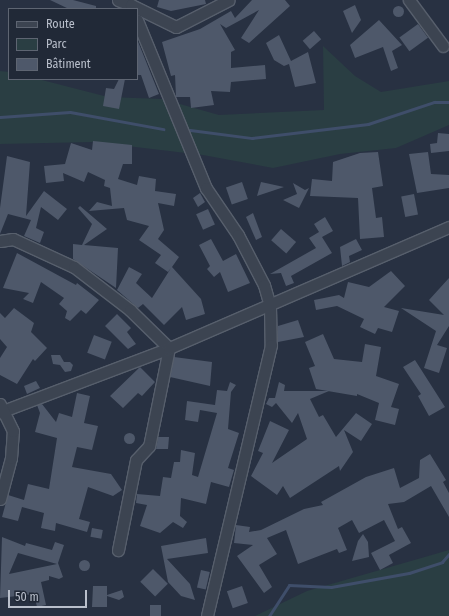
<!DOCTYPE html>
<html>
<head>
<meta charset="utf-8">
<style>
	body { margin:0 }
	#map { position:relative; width:449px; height:616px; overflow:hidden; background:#283142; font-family:"Fira Sans Condensed",sans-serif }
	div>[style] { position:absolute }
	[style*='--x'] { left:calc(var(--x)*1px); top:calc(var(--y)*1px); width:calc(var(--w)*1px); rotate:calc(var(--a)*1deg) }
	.green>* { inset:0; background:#2a3e43 }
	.stream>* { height:3px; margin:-1.5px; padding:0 1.5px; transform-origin:1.5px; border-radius:1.5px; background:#3f4e6a }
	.building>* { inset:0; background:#4e586a; transform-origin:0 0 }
	.round { border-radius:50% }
	.roads { filter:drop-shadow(1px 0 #575f6c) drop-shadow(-1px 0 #575f6c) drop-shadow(0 1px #575f6c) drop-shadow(0 -1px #575f6c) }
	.minor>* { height:11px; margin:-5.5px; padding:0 5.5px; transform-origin:5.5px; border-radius:5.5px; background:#3c4451 }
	span { translate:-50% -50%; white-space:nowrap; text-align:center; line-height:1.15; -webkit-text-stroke:4px #212937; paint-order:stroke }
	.legend { position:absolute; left:8px; top:8px; width:130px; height:72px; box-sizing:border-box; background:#212937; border:1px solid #5e6572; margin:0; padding:5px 7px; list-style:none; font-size:12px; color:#b9bfcb }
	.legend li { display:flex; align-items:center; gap:8px; height:20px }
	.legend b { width:20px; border:1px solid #5e6572 }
	.scale { position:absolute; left:8px; top:590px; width:79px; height:18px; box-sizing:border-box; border:2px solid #b9bfcb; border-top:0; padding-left:5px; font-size:12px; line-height:14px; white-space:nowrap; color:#b9bfcb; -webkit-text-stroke:3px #212937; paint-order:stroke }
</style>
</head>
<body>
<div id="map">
	<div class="green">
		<i style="clip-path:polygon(323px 46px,355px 76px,381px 92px,449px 81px,449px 125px,396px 148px,340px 154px,273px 168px,203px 155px,93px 142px,0 144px,0 71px,9px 72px,9px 79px,38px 79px,108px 97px,162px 99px,219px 115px,324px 110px)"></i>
		<i style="clip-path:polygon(449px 550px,449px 616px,255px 616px,307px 591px)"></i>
	</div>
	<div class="stream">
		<i style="--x:0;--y:117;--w:70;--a:-4.1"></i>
		<i style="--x:70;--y:112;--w:95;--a:10.4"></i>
		<i style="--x:190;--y:130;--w:63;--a:7.4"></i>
		<i style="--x:252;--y:138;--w:117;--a:-6.9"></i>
		<i style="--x:368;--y:124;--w:70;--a:-18.4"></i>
		<i style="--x:434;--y:102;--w:15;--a:0"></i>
		<i style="--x:269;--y:616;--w:37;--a:-57"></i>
		<i style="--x:289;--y:585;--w:42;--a:2.7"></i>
		<i style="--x:331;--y:587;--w:79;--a:-10.2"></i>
		<i style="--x:409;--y:573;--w:35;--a:-18"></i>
		<i style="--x:442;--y:562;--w:11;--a:-49"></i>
	</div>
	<div class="building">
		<i style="clip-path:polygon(50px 0,73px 0,96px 6px,96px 9px,69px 9px)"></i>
		<i style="clip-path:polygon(159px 0,205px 0,206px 4px,171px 11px,157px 7px)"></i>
		<i style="clip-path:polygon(252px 0,285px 0,290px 6px,249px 43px,241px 38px,259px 10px,226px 28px,220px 24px,235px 50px,231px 52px,231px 68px,265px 65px,266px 79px,231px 82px,230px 92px,211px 91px,214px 105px,191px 108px,190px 97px,176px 97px,175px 75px,171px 76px,162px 42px,200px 29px,231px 11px,235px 18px)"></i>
		<i style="clip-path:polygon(355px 5px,361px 20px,352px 33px,343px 11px)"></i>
		<i class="round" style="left:392.5px;top:5.5px;width:11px;height:11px"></i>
		<i style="clip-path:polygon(379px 20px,402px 45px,392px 51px,398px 68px,391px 71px,383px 47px,355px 58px,350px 45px)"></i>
		<i style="left:418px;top:24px;width:17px;height:23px;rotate:54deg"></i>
		<i style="left:314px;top:31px;width:11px;height:15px;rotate:49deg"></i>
		<i style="clip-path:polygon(279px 35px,291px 61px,308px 52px,316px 83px,295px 87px,289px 64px,284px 66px,274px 60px,266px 43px)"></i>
		<i style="clip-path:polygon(137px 39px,159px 94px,149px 98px,141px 75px,137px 75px)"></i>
		<i style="clip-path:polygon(119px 79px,125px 79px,119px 109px,103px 106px,106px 88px,114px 89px)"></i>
		<i style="clip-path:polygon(438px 133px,449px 134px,449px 151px,431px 153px,430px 144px,437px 143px)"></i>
		<i style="clip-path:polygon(93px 141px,132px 145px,132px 164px,123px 164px,118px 179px,137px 185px,139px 176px,156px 179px,155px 191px,176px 194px,174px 206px,158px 203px,164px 230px,158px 239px,179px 257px,172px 267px,201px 299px,205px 314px,186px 320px,182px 307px,164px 325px,143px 304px,138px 308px,117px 290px,129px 267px,142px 274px,136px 283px,152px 298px,171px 268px,168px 272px,155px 263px,161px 255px,139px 240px,149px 226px,127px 220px,124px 208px,89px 211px,97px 202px,112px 206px,110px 188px,104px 186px,105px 180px,88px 172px,84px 182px,63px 173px,64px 181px,46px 183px,44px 166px,65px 164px,71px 143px,92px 150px)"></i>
		<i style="clip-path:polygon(378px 152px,383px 186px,372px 188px,376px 218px,382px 217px,384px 237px,360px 239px,358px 198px,310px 196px,312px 179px,332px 181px,333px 162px,360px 153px)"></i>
		<i style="clip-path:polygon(428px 152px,431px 174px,449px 175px,449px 188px,417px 193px,409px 154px)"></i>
		<i style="clip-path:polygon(7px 156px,30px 162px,26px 216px,44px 191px,67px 209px,58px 220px,41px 207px,36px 228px,44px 232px,40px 243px,24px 236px,31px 220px,8px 214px,0 234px,0 208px)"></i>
		<i style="left:242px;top:182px;width:18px;height:17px;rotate:71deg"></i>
		<i style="clip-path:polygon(261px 182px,284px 187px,257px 196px)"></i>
		<i style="clip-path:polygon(293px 183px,305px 190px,309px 188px,299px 208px,283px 200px,297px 194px)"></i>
		<i style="clip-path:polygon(200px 193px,205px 202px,198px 207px,193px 198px)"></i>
		<i style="left:414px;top:194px;width:21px;height:13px;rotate:79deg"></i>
		<i style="clip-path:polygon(80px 206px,107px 229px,84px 245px,118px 248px,116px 288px,73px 259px,73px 244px,82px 245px,92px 224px,78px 208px)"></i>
		<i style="left:208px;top:209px;width:17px;height:13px;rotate:66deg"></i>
		<i style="clip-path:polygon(253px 213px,262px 237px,256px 240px,246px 217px)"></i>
		<i style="clip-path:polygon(325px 217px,333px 231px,322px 237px,332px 253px,291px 276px,294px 283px,286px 286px,281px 273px,270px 274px,316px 248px,309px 238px,319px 232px,314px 224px)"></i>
		<i style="left:281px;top:229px;width:20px;height:15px;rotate:41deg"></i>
		<i style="clip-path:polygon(211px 239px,223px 261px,236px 254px,250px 283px,228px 292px,220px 272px,214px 277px,207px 269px,210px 266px,199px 245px)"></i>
		<i style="clip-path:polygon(356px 239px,362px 250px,349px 256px,350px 262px,342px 266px,340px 247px)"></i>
		<i style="clip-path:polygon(17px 253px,76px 285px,77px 283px,99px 300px,86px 314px,81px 310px,70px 321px,65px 318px,67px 311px,59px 304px,64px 298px,41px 282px,33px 303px,23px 299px,29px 293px,3px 288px)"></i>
		<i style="clip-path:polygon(391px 271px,405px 286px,384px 307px,399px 311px,392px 332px,378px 328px,375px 334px,360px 327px,364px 319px,337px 306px,316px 310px,314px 300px,339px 295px,344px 298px,348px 282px,369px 287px)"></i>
		<i style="clip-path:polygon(449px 278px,449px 326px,437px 345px,447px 348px,439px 373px,424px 368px,436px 331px,401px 308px,444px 315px,429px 300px)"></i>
		<i style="clip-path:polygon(14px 308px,34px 323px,31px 332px,47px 348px,35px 361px,33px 359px,17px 384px,0 375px,0 358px,7px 347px,0 339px,0 313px,5px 318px)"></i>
		<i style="clip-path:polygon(117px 314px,131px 328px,127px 332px,136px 344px,128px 349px,105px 326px)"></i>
		<i style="clip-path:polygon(298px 320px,304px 337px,278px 342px,278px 326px)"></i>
		<i style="clip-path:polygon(323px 334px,334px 359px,362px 362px,365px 344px,381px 347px,376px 376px,399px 384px,391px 407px,399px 409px,395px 425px,375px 420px,379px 403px,357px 394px,357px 396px,316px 389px,309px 368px,315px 366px,305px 342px)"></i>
		<i style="left:94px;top:335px;width:19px;height:19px;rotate:21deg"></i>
		<i style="clip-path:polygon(51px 355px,60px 355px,64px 362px,70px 362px,73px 365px,71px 371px,65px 372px,60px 365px,53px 364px)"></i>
		<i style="clip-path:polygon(174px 357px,212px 362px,210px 386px,170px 377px)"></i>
		<i style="clip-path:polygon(415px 360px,445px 407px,429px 416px,418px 396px,421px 394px,403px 367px)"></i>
		<i style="clip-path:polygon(140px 367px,155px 382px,142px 396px,138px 393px,123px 408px,110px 396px)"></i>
		<i style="clip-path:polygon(36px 381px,40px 388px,27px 394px,24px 386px)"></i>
		<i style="clip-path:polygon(230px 382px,236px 385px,231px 392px,228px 429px,239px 433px,228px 468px,234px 470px,229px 487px,211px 482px,206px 504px,181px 498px,180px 516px,187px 522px,183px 528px,173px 522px,160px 533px,140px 526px,147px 505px,136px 503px,137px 494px,160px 496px,163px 477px,171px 478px,174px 462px,180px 462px,181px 450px,195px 453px,192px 475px,198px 477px,217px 413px,200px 410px,198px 422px,185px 420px,187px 401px,215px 405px,217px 390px,227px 391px)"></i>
		<i style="clip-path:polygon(279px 382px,285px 385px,284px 391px,329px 391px,310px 399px,319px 417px,323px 415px,336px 437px,356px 413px,372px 424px,361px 441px,344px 430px,353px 452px,340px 471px,339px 466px,290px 498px,283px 486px,277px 495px,251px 476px,263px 453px,258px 451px,270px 421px,289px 430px,272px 463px,307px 439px,298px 413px,292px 423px,276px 403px,272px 407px,266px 404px,269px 398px,275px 398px)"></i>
		<i style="clip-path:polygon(77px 393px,90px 396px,84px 423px,98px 426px,92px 450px,77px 447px,72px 467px,111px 474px,122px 490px,113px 496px,88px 487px,79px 519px,90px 522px,87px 532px,56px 523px,55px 531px,41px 528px,44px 513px,22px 507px,18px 521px,2px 517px,8px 495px,24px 500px,28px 484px,49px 489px,57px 438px,35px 432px,40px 413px,37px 405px,42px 404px,56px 422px,59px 413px,72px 417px)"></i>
		<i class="round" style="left:123.5px;top:432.5px;width:11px;height:11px"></i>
		<i style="clip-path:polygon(158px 437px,169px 437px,168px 449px,156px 449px)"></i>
		<i style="clip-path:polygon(430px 454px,446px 480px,443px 482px,449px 493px,449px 517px,431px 486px,404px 502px,388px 504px,398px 529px,402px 527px,411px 543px,389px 555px,393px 563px,380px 570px,371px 553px,395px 541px,384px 520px,359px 533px,352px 520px,338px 528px,347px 550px,339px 553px,337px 549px,298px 564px,286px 530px,267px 538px,277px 554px,259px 565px,272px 587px,264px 593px,237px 556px,253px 545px,234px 543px,236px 525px,250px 527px,249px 532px,261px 530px,304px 509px,323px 505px,321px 502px,366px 477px,394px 468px,400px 488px,419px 478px,420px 460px)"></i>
		<i style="left:92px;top:528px;width:11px;height:9px;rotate:10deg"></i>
		<i style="clip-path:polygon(363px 534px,368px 542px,369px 557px,352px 561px,358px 541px)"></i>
		<i style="clip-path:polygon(evenodd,2px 537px,25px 546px,26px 543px,52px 550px,55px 542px,64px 545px,58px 563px,63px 577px,59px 579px,49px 576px,49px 580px,41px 582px,46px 605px,37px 607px,34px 594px,0 598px,2px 537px,18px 553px,57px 564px,9px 574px,18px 553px)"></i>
		<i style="clip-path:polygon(206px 538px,208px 553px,167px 559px,190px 584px,195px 600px,181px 596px,168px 582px,161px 546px)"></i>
		<i class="round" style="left:78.5px;top:559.5px;width:11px;height:11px"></i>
		<i style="left:153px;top:569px;width:21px;height:18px;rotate:45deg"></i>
		<i style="left:201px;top:570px;width:9px;height:18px;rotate:13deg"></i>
		<i style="clip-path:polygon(93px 586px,107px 586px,107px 595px,122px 590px,124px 597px,119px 600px,107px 596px,107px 607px,92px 607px)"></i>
		<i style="left:242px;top:586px;width:18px;height:16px;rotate:71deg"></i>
		<i style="left:150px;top:605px;width:11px;height:11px"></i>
	</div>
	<div class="roads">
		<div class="minor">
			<i style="--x:118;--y:0;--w:14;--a:21"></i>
			<i style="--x:131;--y:5;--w:4;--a:76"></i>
			<i style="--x:409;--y:0;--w:57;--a:53.5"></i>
			<i style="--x:131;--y:5;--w:50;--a:26.1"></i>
			<i style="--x:176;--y:27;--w:59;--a:-27"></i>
			<i style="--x:137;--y:20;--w:182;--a:67.7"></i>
			<i style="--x:206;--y:188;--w:57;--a:55.8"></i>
			<i style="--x:238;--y:235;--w:56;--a:62.5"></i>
			<i style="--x:264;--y:285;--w:22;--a:74"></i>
			<i style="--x:270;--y:306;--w:39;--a:89"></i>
			<i style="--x:271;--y:345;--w:278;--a:103.3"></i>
			<i style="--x:0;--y:241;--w:13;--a:-9"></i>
			<i style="--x:13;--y:239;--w:67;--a:24.7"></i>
			<i style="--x:74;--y:267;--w:71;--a:37.5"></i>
			<i style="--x:130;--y:310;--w:54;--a:44.3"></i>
			<i style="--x:169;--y:348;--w:100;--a:101.5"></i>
			<i style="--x:149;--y:446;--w:19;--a:133"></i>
			<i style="--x:136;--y:460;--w:92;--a:101.3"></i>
			<i style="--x:0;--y:412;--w:181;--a:-20.7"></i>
			<i style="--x:169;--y:348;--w:305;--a:-23.4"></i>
			<i style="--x:0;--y:499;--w:42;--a:-75"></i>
			<i style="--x:11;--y:458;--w:27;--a:-86"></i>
			<i style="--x:13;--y:431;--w:30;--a:-116"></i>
		</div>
	</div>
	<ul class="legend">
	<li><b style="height:5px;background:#3c4451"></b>Route</li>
	<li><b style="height:11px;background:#2a3e43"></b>Parc</li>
	<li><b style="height:11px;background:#4e586a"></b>Bâtiment</li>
	</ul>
	<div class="scale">50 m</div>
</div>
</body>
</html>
